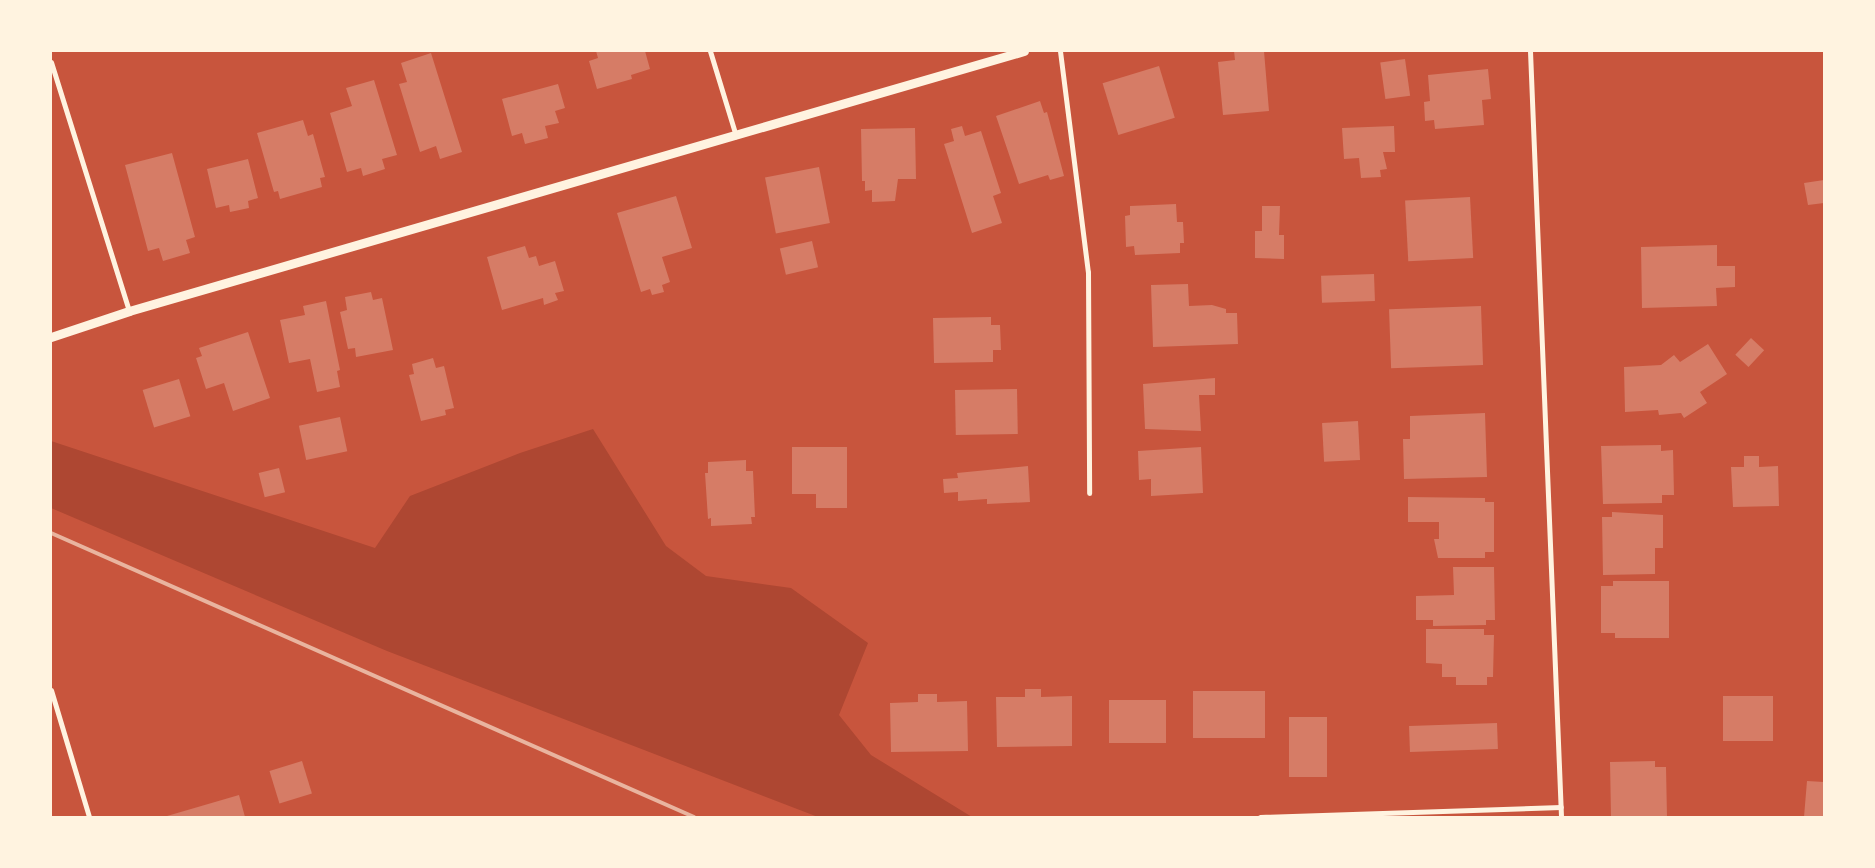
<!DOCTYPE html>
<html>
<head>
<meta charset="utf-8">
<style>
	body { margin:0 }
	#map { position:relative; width:1875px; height:868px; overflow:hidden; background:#c8553d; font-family:"Exo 2",sans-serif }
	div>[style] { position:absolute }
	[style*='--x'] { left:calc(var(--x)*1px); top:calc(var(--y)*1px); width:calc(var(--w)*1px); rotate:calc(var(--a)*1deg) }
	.green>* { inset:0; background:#ae4732 }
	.building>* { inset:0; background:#d67c66; transform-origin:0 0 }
	.minor>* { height:5px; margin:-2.5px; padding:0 2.5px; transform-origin:2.5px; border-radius:2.5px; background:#fff3e0 }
	.tertiary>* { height:9px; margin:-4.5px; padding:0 4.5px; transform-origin:4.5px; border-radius:4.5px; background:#fff3e0 }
	.rail>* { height:4px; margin:-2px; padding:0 2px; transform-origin:2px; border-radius:2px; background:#e9b49f }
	span { translate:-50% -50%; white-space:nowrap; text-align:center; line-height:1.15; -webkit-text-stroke:4px #fff3e0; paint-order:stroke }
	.frame { position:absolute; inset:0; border:52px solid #fff3e0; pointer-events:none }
</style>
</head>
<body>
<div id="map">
	<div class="green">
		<i style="clip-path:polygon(593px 429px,666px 546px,706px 576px,791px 588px,868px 643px,839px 715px,871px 755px,972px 817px,818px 817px,387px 651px,51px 508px,51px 441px,375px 548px,410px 496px,520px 453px)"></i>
	</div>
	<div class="building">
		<i style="clip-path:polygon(596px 51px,645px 51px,650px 69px,631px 75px,632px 79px,597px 89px,589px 61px,598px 58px)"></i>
		<i style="clip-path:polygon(1234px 51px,1264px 51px,1269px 111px,1223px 115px,1218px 62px,1235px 60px)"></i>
		<i style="clip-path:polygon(431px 53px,462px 152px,440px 159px,436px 146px,420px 152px,399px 84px,407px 82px,401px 63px)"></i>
		<i style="left:1405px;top:59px;width:37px;height:25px;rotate:82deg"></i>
		<i style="left:1159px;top:66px;width:54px;height:59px;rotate:73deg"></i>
		<i style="clip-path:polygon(1488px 69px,1491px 99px,1482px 100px,1484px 125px,1435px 129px,1434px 120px,1425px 121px,1424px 102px,1430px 101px,1428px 75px)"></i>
		<i style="clip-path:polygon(374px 80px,397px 155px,382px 159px,385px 169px,363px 176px,361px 168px,347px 172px,330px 113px,352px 106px,346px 88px)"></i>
		<i style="clip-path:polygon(558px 84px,565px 108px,555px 111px,559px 123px,545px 126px,548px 138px,525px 144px,522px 133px,512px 136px,502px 99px)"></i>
		<i style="clip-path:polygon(1040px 101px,1044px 113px,1047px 112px,1064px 176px,1050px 180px,1048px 175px,1019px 184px,996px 116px)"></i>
		<i style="clip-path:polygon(303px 120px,308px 136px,313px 134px,325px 177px,320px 178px,322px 187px,280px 199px,278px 191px,274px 192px,257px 133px)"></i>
		<i style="clip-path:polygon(962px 126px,965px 136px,981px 131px,1001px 193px,993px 196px,1002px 223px,972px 233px,944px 144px,954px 141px,951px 129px)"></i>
		<i style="clip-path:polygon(1394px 126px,1395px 152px,1383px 152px,1387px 169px,1380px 170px,1381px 177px,1361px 178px,1359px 158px,1344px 159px,1342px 128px)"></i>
		<i style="clip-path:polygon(915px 128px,916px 179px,898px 179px,895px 201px,872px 202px,872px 190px,865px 191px,865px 181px,862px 181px,861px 129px)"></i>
		<i style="clip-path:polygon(172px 153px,195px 237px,186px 240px,190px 253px,163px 261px,159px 248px,148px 251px,125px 165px)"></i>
		<i style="clip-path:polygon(248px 159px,258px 198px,248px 201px,249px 208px,230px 212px,229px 205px,216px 208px,207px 169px)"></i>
		<i style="left:819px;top:167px;width:57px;height:55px;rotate:79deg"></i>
		<i style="clip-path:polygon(1824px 180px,1824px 203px,1808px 205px,1804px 183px)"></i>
		<i style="clip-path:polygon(676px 196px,692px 248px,662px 257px,670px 282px,662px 285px,664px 292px,652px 295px,650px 289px,641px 292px,617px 213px)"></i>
		<i style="left:1470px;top:197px;width:61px;height:65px;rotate:87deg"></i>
		<i style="clip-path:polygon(1176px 204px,1177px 222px,1183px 222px,1184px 243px,1180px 243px,1180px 253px,1135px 255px,1134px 246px,1126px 247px,1125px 216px,1130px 215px,1130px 206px)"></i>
		<i style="clip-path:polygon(1262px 206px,1280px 206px,1279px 235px,1284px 235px,1284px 259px,1255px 258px,1255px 231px,1262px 231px)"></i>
		<i style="left:812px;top:241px;width:27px;height:33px;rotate:77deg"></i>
		<i style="clip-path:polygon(1717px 245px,1717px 266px,1735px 266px,1735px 287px,1716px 288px,1717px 306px,1642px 308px,1641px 247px)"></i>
		<i style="clip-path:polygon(525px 246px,529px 258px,536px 256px,539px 266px,555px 261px,564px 291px,555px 293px,558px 300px,544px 305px,543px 298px,502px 310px,487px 257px)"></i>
		<i style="left:1374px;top:274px;width:27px;height:53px;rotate:88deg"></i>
		<i style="clip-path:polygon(1188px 284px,1189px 306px,1212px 305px,1226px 309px,1226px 313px,1237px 313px,1238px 344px,1153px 347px,1151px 285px)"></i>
		<i style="clip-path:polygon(371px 292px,373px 300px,382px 298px,393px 350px,356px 357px,355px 348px,348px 349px,340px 312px,347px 310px,345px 297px)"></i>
		<i style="clip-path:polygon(326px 301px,340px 370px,337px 371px,340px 387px,317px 392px,310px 359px,289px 363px,280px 320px,305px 315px,303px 306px)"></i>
		<i style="left:1481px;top:306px;width:59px;height:92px;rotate:88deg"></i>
		<i style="clip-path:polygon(991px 317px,991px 325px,1000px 325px,1001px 350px,993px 350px,993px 362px,934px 363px,933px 318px)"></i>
		<i style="clip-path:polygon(248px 332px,270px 398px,233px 411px,224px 383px,206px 389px,196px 358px,202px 356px,199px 348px)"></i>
		<i style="left:1751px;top:338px;width:18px;height:23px;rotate:43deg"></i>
		<i style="clip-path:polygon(1708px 344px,1727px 374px,1700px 392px,1707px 403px,1684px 418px,1681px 413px,1659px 415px,1658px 410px,1625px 412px,1624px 367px,1661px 365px,1674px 355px,1680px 362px)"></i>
		<i style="clip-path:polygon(433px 358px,436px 368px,444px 366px,454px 408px,445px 410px,446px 415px,421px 421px,409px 375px,414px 374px,412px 364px)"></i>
		<i style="clip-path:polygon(1215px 378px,1215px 395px,1199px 395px,1201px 431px,1145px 429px,1143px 384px)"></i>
		<i style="left:179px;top:379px;width:39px;height:38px;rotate:73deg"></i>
		<i style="left:1017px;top:389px;width:45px;height:62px;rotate:89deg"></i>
		<i style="clip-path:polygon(1485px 413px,1487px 477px,1404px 479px,1403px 439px,1410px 439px,1410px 416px)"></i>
		<i style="left:340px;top:417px;width:35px;height:42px;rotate:78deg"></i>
		<i style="left:1358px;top:421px;width:39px;height:36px;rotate:87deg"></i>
		<i style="clip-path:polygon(1661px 445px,1661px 451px,1673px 450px,1674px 495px,1662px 495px,1662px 503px,1603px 504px,1601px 446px)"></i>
		<i style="clip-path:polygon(792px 447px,847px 447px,847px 508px,816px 508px,816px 494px,792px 494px)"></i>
		<i style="clip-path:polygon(1201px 447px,1203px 493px,1151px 496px,1151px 479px,1139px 480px,1138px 451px)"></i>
		<i style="clip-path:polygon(1744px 456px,1759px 456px,1759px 467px,1778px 466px,1779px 506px,1733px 507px,1731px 467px,1744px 467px)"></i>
		<i style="clip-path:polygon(746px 460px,746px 471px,753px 471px,755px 517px,751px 517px,752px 524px,711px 526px,711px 518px,708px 519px,705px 473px,708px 473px,708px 462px)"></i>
		<i style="clip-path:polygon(1028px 466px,1030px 502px,987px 504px,987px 499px,958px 501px,958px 492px,944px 493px,943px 479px,958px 478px,957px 473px)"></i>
		<i style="left:279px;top:468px;width:25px;height:21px;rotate:76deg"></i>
		<i style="clip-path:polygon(1408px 497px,1485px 498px,1485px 502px,1494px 502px,1494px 552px,1485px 552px,1485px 558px,1438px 558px,1434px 539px,1439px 539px,1439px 522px,1408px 522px)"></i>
		<i style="clip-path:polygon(1612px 512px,1663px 515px,1663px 548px,1655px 548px,1655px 574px,1603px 575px,1602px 517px,1612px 517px)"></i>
		<i style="clip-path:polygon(1453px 567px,1494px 567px,1495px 620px,1486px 620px,1486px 625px,1433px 626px,1433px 620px,1416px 620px,1416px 596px,1454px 595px)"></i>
		<i style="clip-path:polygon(1613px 581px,1669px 581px,1669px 638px,1615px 638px,1615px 633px,1601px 633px,1601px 586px,1613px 586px)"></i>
		<i style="clip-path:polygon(1426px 629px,1484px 629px,1484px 635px,1494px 635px,1493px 677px,1487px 677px,1487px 685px,1456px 685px,1456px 677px,1442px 677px,1442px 664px,1426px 663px)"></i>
		<i style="clip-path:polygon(1025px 689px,1041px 689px,1041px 697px,1072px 696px,1072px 746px,997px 747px,996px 697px,1025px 697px)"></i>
		<i style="left:1265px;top:691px;width:47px;height:72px;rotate:90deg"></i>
		<i style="clip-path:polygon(918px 694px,937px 694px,937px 702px,967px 701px,968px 751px,891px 752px,890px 703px,918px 702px)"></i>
		<i style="left:1723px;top:696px;width:50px;height:45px"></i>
		<i style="left:1109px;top:700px;width:57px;height:43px"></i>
		<i style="left:1289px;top:717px;width:38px;height:60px"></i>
		<i style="left:1497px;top:723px;width:26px;height:88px;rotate:88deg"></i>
		<i style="left:302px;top:761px;width:34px;height:34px;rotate:73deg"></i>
		<i style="clip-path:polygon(1655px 761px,1655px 767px,1666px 767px,1667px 817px,1611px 817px,1610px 762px)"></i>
		<i style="clip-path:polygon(1807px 781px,1824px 782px,1824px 817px,1804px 817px)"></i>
		<i style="clip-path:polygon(239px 795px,245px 817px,167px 817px,167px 816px)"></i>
	</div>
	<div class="minor">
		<i style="--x:710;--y:51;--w:89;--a:73"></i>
		<i style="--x:1060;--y:51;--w:223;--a:82.8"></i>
		<i style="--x:1088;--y:272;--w:221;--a:89.7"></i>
		<i style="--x:1530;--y:51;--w:767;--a:87.68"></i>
		<i style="--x:51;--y:62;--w:261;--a:72.6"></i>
		<i style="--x:51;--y:690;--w:133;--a:73.3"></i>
		<i style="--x:1260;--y:817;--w:301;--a:-1.9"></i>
	</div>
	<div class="tertiary">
		<i style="--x:51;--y:337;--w:82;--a:-18.4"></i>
		<i style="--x:129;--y:311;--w:932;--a:-16.2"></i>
	</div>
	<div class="rail">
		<i style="--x:51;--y:533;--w:703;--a:23.83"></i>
	</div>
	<div class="frame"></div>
</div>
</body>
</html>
